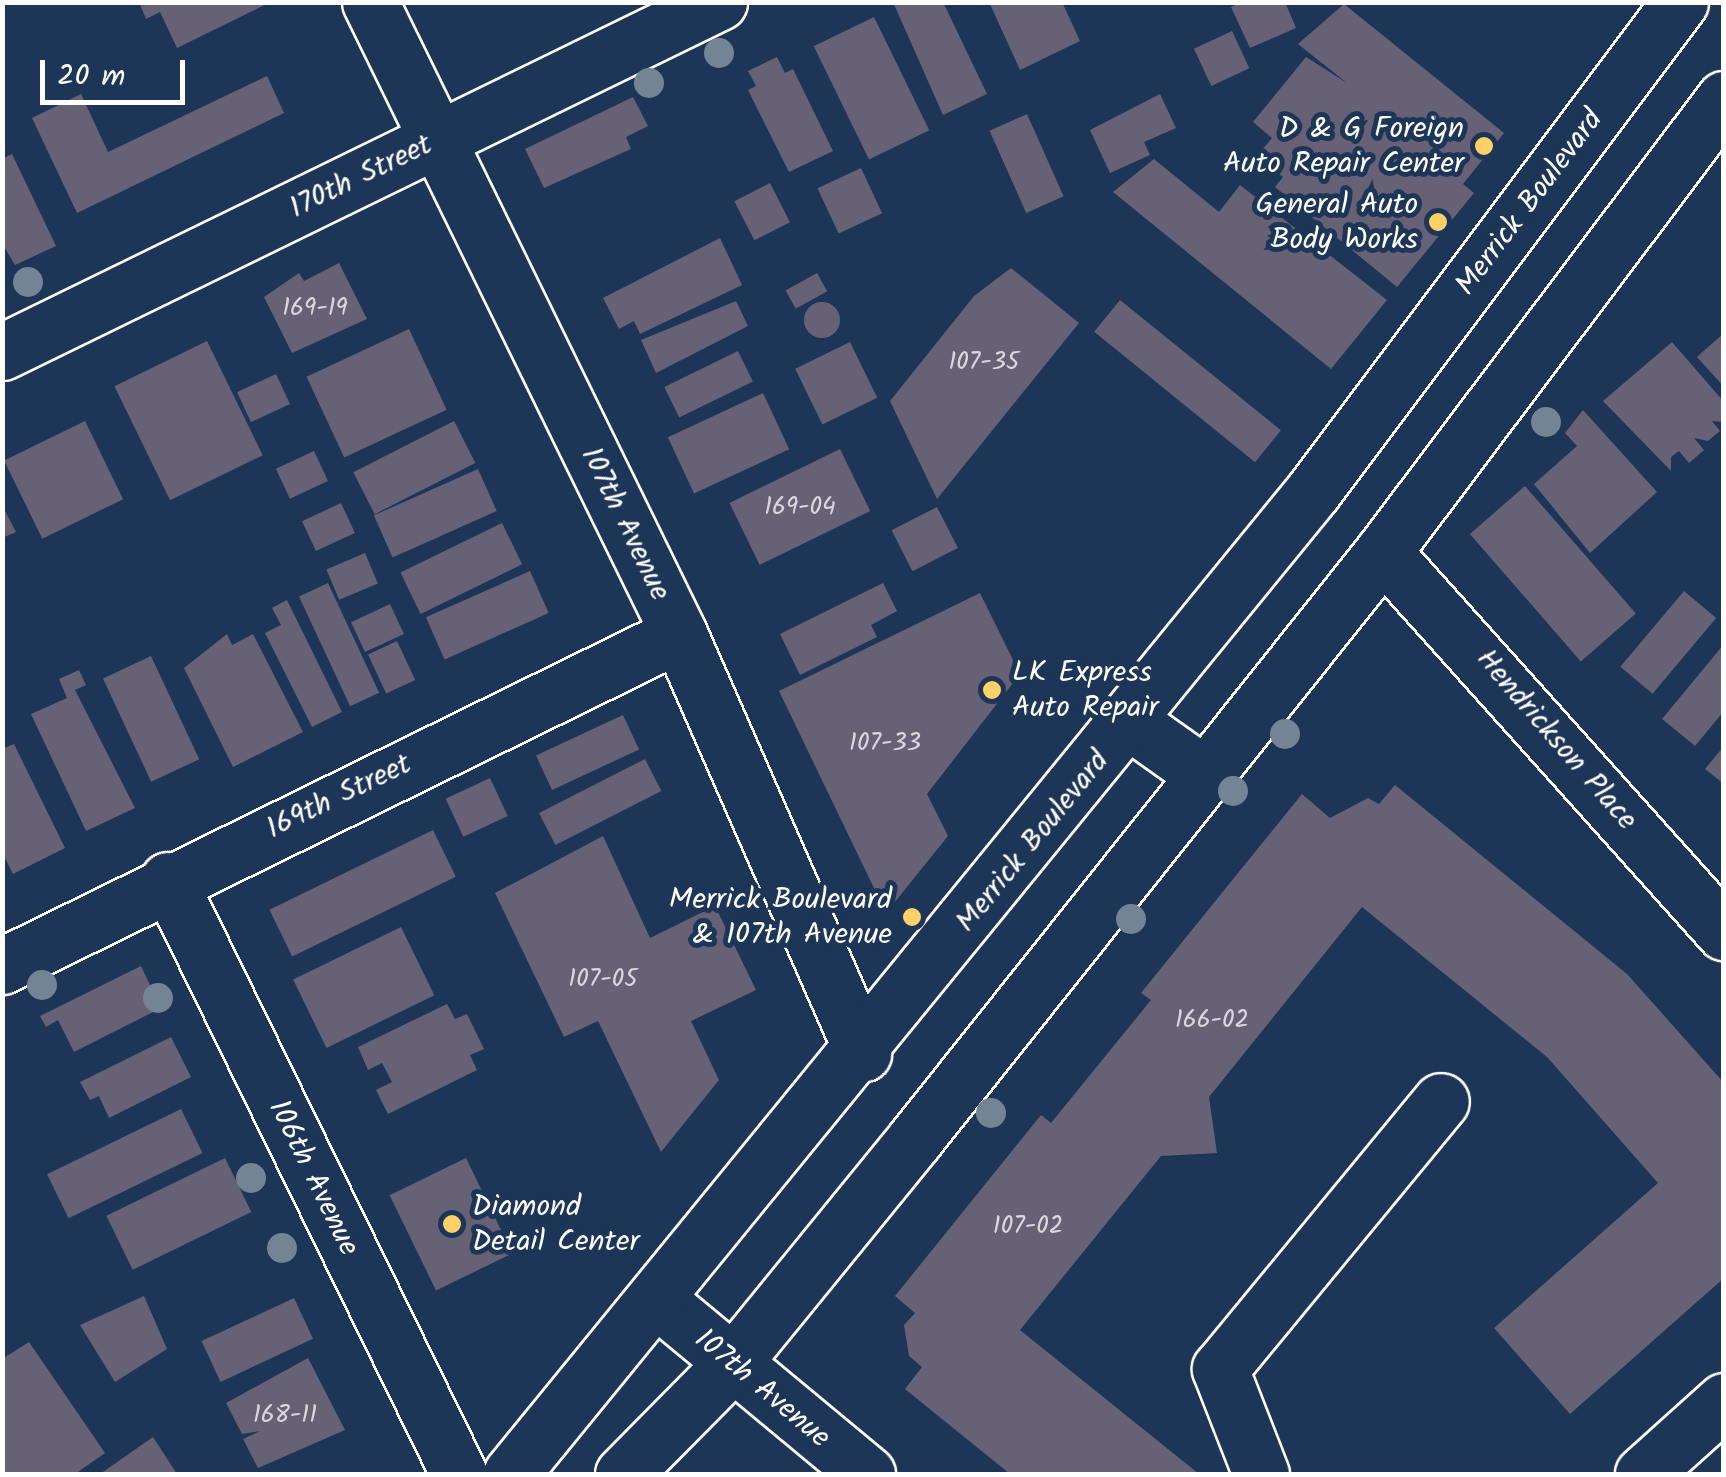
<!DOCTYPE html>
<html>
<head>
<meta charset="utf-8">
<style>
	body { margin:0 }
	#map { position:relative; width:1726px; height:1477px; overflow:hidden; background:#1d3557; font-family:Kalam,sans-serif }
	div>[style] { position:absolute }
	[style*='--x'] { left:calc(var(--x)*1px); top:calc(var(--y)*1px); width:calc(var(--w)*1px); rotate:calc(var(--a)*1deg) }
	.building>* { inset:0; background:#676176; transform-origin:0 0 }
	.round { border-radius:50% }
	.roads { filter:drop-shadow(2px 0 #fff) drop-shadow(-2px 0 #fff) drop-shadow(0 2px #fff) drop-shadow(0 -2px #fff) }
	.minor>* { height:55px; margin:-27.5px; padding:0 27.5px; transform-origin:27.5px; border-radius:27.5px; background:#1d3557 }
	.major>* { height:55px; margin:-27.5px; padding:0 27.5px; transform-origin:27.5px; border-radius:27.5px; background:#1d3557 }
	.trees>* { width:30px; height:30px; margin:-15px; border-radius:50%; background:#738494 }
	.dots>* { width:28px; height:28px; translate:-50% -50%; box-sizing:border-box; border:5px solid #1d3557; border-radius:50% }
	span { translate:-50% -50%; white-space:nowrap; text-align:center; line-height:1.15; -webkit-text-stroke:10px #1d3557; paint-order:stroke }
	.number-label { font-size:25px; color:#d9d8dd }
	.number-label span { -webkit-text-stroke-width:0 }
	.poi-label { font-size:30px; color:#fff }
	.right { translate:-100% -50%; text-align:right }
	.left { translate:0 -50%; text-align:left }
	.street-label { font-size:30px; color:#fff }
	.frame { position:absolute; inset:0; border:5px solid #fff; pointer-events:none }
	.scale { position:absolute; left:40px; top:60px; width:145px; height:45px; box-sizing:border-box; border:5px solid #fff; border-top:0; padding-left:12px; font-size:30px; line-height:35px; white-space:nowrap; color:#fff; -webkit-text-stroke:8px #1d3557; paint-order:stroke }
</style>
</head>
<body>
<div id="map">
	<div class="building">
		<i style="clip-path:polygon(139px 2px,271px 2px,177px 48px,160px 12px,146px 19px)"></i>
		<i style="clip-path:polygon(893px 2px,943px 2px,987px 94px,943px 115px)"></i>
		<i style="clip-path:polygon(989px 2px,1062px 2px,1080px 41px,1020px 70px)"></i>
		<i style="clip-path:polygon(1242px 2px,1285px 2px,1296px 28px,1250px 48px,1231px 7px)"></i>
		<i style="clip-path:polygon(1344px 4px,1504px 133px,1463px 184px,1474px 193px,1397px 287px,1275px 187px,1283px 177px,1257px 156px,1272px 138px,1253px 122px,1306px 57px,1347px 83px,1298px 44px)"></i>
		<i style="left:874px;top:17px;width:126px;height:67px;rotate:64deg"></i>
		<i style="left:1232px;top:31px;width:41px;height:42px;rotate:65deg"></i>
		<i style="clip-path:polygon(777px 57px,785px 73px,793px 69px,833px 151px,789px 172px,748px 90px,756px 86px,748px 71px)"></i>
		<i style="clip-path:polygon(267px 76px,284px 113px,77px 213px,32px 118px,81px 94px,108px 152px)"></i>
		<i style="clip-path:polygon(1160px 94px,1176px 128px,1144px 142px,1150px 155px,1110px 173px,1090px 130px)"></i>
		<i style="clip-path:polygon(633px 97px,648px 126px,626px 137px,631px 149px,544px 188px,525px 149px)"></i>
		<i style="left:1027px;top:114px;width:90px;height:41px;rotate:66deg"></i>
		<i style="clip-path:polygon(12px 154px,56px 246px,15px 265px,2px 243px,2px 159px)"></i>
		<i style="clip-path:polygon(1154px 159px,1219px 212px,1240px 185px,1387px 300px,1331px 369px,1113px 192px)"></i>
		<i style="left:861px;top:168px;width:50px;height:48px;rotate:65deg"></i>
		<i style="left:770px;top:183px;width:44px;height:40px;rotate:63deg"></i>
		<i style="clip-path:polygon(720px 238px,742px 285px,640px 334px,634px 321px,619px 329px,603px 298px)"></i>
		<i style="clip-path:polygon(339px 263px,367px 319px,292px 353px,264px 297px,299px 273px,304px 281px)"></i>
		<i style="clip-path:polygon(1011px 268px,1079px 323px,937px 499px,890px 401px,974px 296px)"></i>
		<i style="left:817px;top:273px;width:21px;height:36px;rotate:61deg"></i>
		<i style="left:1120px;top:300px;width:207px;height:41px;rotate:39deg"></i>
		<i style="clip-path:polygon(736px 301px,748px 326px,656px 373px,641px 340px)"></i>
		<i class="round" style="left:804px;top:302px;width:36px;height:36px"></i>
		<i style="left:409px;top:329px;width:89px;height:113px;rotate:65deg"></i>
		<i style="clip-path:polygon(1724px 333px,1724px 387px,1697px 357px)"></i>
		<i style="left:207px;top:341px;width:127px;height:103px;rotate:64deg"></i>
		<i style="left:850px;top:342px;width:62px;height:61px;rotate:64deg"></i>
		<i style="clip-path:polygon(1672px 342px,1724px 402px,1724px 422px,1712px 421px,1720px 431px,1708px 441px,1694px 438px,1704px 450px,1689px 463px,1679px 451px,1671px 457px,1671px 471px,1603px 401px)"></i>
		<i style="left:738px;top:351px;width:34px;height:82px;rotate:64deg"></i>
		<i style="left:276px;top:374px;width:33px;height:43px;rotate:65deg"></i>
		<i style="left:763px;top:393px;width:62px;height:105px;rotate:65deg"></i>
		<i style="clip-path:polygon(1583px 410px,1657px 492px,1590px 553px,1534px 484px,1577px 446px,1565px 433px)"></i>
		<i style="left:85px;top:421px;width:87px;height:90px;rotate:64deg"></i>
		<i style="left:454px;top:421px;width:47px;height:113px;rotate:63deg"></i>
		<i style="left:840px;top:449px;width:69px;height:123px;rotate:64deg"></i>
		<i style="left:314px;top:451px;width:33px;height:42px;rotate:65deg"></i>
		<i style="left:478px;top:469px;width:46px;height:114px;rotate:66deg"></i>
		<i style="left:1525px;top:486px;width:169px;height:73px;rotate:49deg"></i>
		<i style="left:341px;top:503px;width:33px;height:43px;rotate:65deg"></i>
		<i style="clip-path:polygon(2px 505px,16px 532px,2px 538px)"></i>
		<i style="left:937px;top:507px;width:46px;height:51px;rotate:63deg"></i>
		<i style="left:502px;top:523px;width:46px;height:113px;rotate:64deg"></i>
		<i style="left:365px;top:553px;width:33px;height:42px;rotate:67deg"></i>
		<i style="left:530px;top:571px;width:46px;height:114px;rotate:66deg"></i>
		<i style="left:328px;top:583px;width:121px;height:32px;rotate:65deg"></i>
		<i style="clip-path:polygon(883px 583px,897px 611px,871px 625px,877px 637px,800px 675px,780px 634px)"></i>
		<i style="left:1684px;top:591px;width:42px;height:99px;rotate:40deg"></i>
		<i style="clip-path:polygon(980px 593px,1020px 674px,927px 794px,948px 836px,886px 913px,779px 691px)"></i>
		<i style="clip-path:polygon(287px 600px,342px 712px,312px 727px,265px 633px,281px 625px,272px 608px)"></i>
		<i style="left:390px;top:604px;width:33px;height:43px;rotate:65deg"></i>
		<i style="clip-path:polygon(227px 634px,232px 645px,253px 634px,303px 732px,233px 767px,184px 668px)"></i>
		<i style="left:397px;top:641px;width:43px;height:32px;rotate:65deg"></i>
		<i style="clip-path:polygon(1724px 644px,1724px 711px,1695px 746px,1662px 719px)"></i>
		<i style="left:151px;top:656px;width:114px;height:53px;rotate:65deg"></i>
		<i style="clip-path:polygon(79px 670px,86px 685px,75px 690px,135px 808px,86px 831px,31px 714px,67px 698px,59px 679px)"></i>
		<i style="left:623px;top:715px;width:38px;height:96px;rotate:65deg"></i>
		<i style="clip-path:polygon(14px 744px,65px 848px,13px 874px,2px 852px,2px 749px)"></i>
		<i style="clip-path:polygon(1724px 746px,1724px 784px,1705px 769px)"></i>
		<i style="left:645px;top:759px;width:36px;height:119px;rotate:63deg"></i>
		<i style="left:490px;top:778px;width:42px;height:49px;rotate:65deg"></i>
		<i style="clip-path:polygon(1395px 785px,1627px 974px,1724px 1083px,1724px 1278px,1570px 1414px,1494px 1328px,1658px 1183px,1547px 1057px,1362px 907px,1209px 1097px,1217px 1153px,1161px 1156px,1020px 1330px,1199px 1474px,1010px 1474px,905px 1389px,922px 1367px,909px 1356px,904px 1325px,915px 1313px,895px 1296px,1041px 1115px,1051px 1123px,1151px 1000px,1141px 993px,1302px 794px,1330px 818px,1368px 798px,1379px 804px)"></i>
		<i style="left:433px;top:830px;width:52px;height:182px;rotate:64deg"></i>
		<i style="clip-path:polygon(603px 836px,650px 938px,715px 906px,756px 990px,691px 1021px,719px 1080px,661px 1152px,598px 1021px,564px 1037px,495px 893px)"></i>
		<i style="left:401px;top:927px;width:76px;height:120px;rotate:64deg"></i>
		<i style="clip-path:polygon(141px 966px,161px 1008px,74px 1052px,58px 1020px,46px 1027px,40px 1016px)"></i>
		<i style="clip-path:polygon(447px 1004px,455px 1019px,467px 1014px,484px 1049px,470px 1055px,477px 1070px,388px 1114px,376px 1090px,392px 1082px,382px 1063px,368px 1070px,358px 1047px)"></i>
		<i style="clip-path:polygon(171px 1037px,191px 1077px,109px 1118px,99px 1096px,90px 1100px,80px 1082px)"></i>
		<i style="left:181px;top:1109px;width:49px;height:149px;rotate:64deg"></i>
		<i style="left:225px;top:1158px;width:60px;height:132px;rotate:64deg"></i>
		<i style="left:466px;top:1158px;width:106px;height:85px;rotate:64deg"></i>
		<i style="clip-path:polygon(144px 1296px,167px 1349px,115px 1382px,80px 1325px)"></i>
		<i style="left:294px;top:1298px;width:45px;height:102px;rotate:65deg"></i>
		<i style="clip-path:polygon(29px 1342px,105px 1453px,75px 1474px,2px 1474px,2px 1359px)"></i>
		<i style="clip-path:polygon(308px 1358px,345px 1430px,258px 1468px,243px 1439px,260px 1431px,242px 1434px,226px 1403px)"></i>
		<i style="clip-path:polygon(153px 1437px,177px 1474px,100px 1474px)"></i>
	</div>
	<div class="roads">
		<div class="minor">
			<i style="--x:370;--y:2;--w:703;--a:63.94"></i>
			<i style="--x:679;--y:634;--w:458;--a:66.3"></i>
			<i style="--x:2;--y:352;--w:798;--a:-26.02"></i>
			<i style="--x:1383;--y:552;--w:511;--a:48.1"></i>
			<i style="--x:1129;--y:721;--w:93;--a:35.4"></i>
			<i style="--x:168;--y:880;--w:661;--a:63.9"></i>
			<i style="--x:2;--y:966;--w:754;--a:-26.12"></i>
			<i style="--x:660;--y:1302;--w:269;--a:39.7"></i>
			<i style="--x:1261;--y:1474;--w:113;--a:-111.3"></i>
			<i style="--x:1220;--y:1369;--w:347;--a:-50.5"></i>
			<i style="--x:1643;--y:1474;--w:109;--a:-42"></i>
		</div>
		<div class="major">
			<i style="--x:511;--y:1474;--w:1270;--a:-50.78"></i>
			<i style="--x:1314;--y:490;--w:610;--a:-53.13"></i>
			<i style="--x:623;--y:1474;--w:152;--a:-45.3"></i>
			<i style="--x:730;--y:1366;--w:293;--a:-50.8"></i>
			<i style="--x:915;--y:1139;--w:751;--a:-51.44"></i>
			<i style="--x:1383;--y:552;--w:567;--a:-53.03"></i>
		</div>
	</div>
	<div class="trees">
		<i style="left:719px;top:53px"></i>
		<i style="left:649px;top:83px"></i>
		<i style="left:28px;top:282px"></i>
		<i style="left:1546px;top:422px"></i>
		<i style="left:1285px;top:734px"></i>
		<i style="left:1233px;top:791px"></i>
		<i style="left:1131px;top:919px"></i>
		<i style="left:42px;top:985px"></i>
		<i style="left:158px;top:998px"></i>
		<i style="left:991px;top:1113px"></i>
		<i style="left:251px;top:1178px"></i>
		<i style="left:282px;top:1248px"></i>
	</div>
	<div class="dots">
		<i style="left:1484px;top:146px;background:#ffd166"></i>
		<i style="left:1438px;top:222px;background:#ffd166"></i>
		<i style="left:992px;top:690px;background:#ffd166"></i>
		<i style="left:912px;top:917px;background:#ffd166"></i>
		<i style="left:452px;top:1224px;background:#ffd166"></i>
	</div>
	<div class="number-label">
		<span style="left:315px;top:308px">169-19</span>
		<span style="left:984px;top:362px">107-35</span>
		<span style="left:800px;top:507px">169-04</span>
		<span style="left:885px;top:743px">107-33</span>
		<span style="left:603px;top:979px">107-05</span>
		<span style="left:1212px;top:1020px">166-02</span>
		<span style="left:1028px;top:1226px">107-02</span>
		<span style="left:285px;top:1415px">168-11</span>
	</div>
	<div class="poi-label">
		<span class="right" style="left:1464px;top:146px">D &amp; G Foreign<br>Auto Repair Center</span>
		<span class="right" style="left:1418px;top:222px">General Auto<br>Body Works</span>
		<span class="left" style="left:1012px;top:690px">LK Express<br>Auto Repair</span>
		<span class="right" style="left:892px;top:917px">Merrick Boulevard<br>&amp; 107th Avenue</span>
		<span class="left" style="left:472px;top:1224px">Diamond<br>Detail Center</span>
	</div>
	<div class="street-label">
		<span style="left:361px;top:177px;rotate:-26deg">170th Street</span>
		<span style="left:1530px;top:203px;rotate:-53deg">Merrick Boulevard</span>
		<span style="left:625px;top:524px;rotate:64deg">107th Avenue</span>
		<span style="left:1556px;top:740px;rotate:49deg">Hendrickson Place</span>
		<span style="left:339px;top:797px;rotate:-26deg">169th Street</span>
		<span style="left:1033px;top:842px;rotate:-51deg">Merrick Boulevard</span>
		<span style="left:313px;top:1178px;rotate:64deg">106th Avenue</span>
		<span style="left:762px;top:1389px;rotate:40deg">107th Avenue</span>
	</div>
	<div class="frame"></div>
	<div class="scale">20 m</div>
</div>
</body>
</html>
